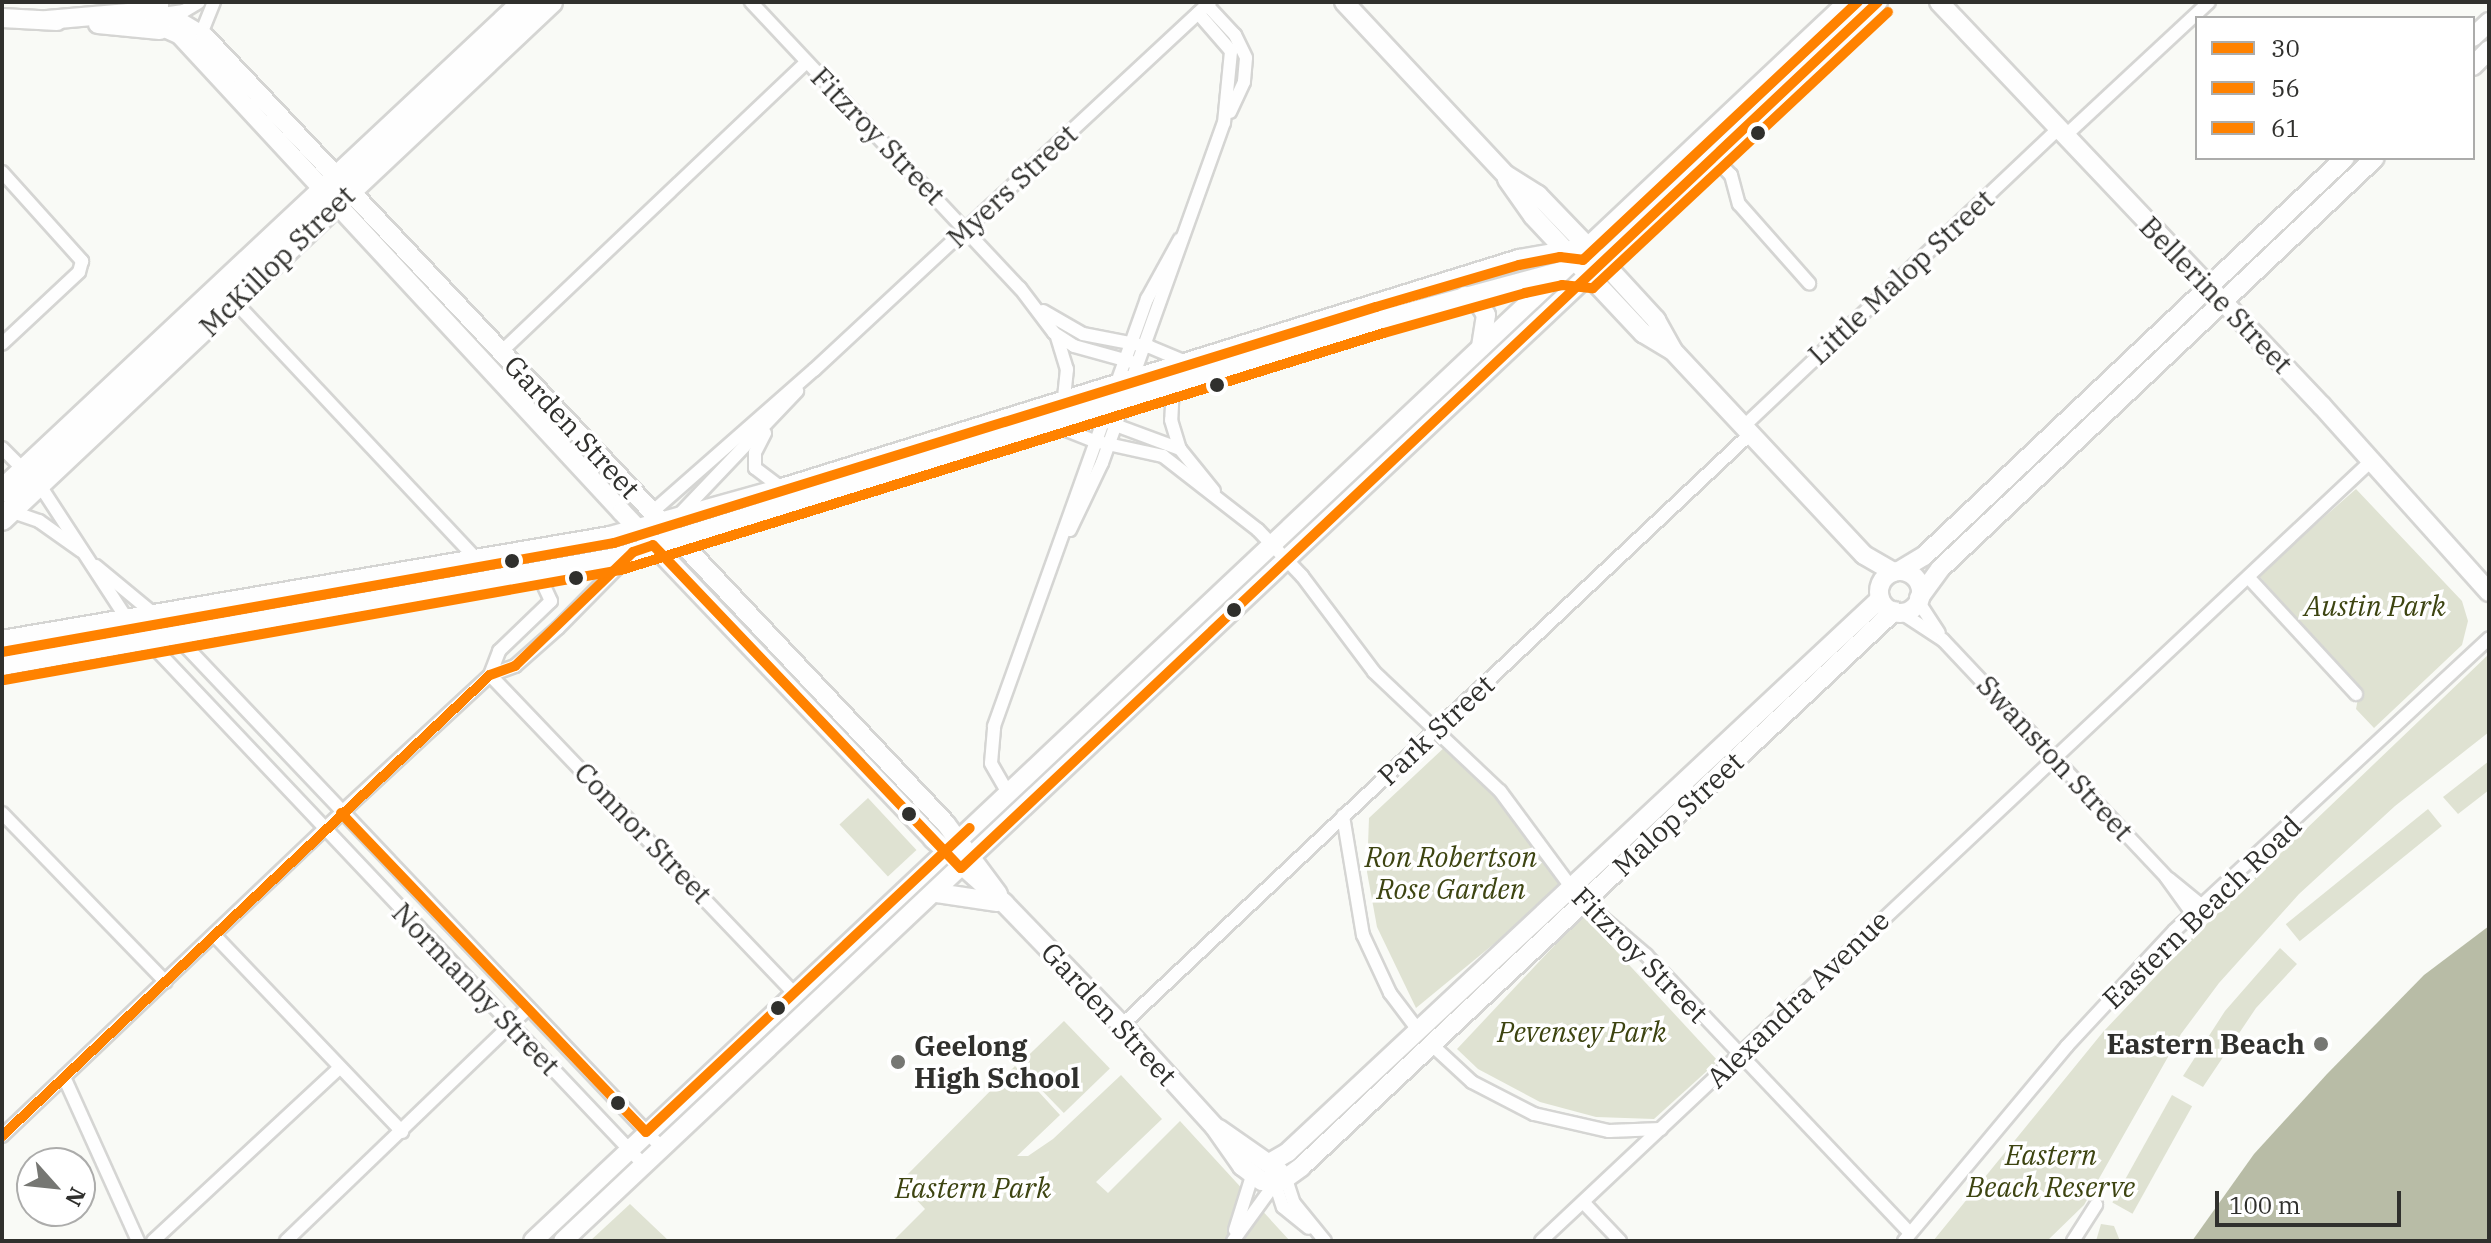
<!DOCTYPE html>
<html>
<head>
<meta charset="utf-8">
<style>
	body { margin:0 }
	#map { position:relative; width:2491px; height:1243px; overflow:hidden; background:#f9faf6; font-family:"IBM Plex Serif",serif }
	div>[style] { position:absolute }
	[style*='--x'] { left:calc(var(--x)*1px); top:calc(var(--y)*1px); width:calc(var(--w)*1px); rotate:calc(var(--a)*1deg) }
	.green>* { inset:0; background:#dfe2d2; transform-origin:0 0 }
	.water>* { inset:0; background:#b8bca6 }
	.roads { filter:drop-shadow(2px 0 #d5d5d3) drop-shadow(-2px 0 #d5d5d3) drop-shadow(0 2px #d5d5d3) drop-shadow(0 -2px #d5d5d3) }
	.street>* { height:12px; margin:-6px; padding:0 6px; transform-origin:6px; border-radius:6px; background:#fefefe }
	.secondary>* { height:18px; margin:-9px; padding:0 9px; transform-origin:9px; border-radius:9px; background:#fefefe }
	.secondary>.ring { margin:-9px; padding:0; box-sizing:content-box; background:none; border:18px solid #fefefe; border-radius:50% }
	.highway>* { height:22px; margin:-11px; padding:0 11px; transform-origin:11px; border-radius:11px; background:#fefefe }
	.bus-1>* { height:10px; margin:-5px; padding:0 5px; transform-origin:5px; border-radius:5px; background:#ff8200 }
	.bus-2>* { height:10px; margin:-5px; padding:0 5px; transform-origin:5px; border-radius:5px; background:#ff8200 }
	.bus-3>* { height:10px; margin:-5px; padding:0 5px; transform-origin:5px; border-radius:5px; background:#ff8200 }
	.dots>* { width:22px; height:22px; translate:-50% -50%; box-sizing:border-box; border:4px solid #fff; border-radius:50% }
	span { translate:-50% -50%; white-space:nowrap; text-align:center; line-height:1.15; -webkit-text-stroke:7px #fff; paint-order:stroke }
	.street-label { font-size:28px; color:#30302d }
	.park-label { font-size:28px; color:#3d4411; font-style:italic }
	.poi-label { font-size:28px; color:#30302d; font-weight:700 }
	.right { translate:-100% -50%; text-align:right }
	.left { translate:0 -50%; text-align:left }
	.frame { position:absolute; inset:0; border:4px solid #30302d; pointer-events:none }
	.legend { position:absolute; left:2195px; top:16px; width:280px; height:144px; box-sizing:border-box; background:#fff; border:2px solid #acacab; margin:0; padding:10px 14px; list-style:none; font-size:24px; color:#30302d }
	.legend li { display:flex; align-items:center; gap:16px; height:40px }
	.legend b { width:40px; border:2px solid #acacab }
	.north { position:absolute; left:16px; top:1147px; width:80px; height:80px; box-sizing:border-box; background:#fff; border:2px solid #acacab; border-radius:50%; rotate:117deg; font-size:22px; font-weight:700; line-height:32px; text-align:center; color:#30302d }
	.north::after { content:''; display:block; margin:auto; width:28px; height:36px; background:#767773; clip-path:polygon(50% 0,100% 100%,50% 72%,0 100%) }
	.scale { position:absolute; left:2215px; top:1191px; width:186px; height:36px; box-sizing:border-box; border:4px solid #30302d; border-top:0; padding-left:10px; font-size:24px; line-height:28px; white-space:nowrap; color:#30302d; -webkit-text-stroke:6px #fff; paint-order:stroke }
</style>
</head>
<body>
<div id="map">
	<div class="green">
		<i style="clip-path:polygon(2356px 489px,2462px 601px,2468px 621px,2462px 645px,2374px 728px,2356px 709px,2360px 688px,2258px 575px)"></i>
		<i style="clip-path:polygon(2489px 654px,2489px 732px,2395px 806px,2299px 894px,2219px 983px,2181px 1034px,2084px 1205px,2047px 1241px,1933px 1241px,2103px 1032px,2191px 939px)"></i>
		<i style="clip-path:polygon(1447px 745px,1517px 822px,1562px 888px,1416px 1008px,1377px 927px,1367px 872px,1369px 818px)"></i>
		<i style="clip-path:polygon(2489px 761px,2489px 790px,2458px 814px,2443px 797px)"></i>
		<i style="left:868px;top:798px;width:71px;height:39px;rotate:47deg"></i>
		<i style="left:2428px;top:809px;width:22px;height:183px;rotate:51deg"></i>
		<i style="clip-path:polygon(1583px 915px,1718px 1061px,1654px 1119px,1596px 1117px,1540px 1102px,1478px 1069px,1457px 1049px)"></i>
		<i style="clip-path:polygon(2280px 948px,2297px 964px,2256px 1008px,2203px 1087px,2183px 1076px,2225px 1011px)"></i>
		<i style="left:1064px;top:1021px;width:66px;height:64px;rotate:46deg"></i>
		<i style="clip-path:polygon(1015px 1066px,1060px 1115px,1017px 1156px,1028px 1156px,1053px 1139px,1121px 1075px,1162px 1119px,1096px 1182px,1108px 1193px,1180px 1121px,1290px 1241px,893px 1241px,925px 1209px,900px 1182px)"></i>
		<i style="left:2172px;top:1095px;width:23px;height:123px;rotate:29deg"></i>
		<i style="clip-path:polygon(630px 1204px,669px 1241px,590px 1241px)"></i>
		<i style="clip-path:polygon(2101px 1224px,2114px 1226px,2120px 1241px,2096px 1241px)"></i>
	</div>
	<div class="water">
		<i style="clip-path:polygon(2489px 926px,2489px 1241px,2192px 1241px,2254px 1154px,2327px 1074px,2424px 975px)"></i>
	</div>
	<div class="roads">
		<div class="street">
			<i style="--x:162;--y:2;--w:12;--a:90"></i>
			<i style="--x:162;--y:14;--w:22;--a:-8"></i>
			<i style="--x:184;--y:11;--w:17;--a:-31"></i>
			<i style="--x:751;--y:2;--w:393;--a:46.8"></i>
			<i style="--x:1020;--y:288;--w:56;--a:52.9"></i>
			<i style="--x:1054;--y:333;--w:24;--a:33"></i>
			<i style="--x:1074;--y:346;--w:60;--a:15.4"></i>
			<i style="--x:1207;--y:5;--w:41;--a:47"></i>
			<i style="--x:1235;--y:35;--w:25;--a:64"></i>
			<i style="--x:1246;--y:58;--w:24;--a:95"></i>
			<i style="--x:1244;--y:82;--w:33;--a:115"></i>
			<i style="--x:201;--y:34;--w:35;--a:-68"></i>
			<i style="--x:2066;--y:135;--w:195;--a:-42.9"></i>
			<i style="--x:1714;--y:157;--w:25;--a:47"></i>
			<i style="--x:1731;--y:175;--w:30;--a:75"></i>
			<i style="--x:1739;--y:204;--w:106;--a:48.5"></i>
			<i style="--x:2;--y:172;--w:120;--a:48"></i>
			<i style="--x:82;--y:261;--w:11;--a:105"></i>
			<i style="--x:79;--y:272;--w:105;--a:136.9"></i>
			<i style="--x:235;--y:302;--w:352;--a:46.8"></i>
			<i style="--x:1043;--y:311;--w:46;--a:29.9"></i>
			<i style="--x:1083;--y:334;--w:68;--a:11"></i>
			<i style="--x:1150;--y:347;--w:41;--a:22.8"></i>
			<i style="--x:1057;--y:337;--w:34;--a:73"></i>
			<i style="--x:1067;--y:369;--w:31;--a:96"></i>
			<i style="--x:502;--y:351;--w:420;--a:-43.5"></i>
			<i style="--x:1173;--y:386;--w:34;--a:93"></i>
			<i style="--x:1171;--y:420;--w:30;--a:73"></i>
			<i style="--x:1110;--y:423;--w:75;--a:20.4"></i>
			<i style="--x:1180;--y:449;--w:54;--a:51"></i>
			<i style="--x:1051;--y:424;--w:46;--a:21.6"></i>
			<i style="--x:1094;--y:441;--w:71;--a:12.3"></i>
			<i style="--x:1163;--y:456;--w:120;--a:37.9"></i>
			<i style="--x:1258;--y:530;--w:64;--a:46.3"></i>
			<i style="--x:1302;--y:576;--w:120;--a:53.1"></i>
			<i style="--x:1374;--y:672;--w:173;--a:43.4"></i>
			<i style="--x:1500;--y:791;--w:119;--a:53.5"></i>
			<i style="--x:1743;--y:427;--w:435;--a:-43.4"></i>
			<i style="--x:765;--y:433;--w:22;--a:117"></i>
			<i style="--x:755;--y:453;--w:15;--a:90"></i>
			<i style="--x:755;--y:468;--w:34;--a:37"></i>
			<i style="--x:2;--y:448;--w:31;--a:45"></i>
			<i style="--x:39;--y:484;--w:161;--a:56.9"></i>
			<i style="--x:10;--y:511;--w:31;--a:19"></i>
			<i style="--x:39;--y:521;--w:52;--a:35.5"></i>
			<i style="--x:651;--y:513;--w:217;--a:-41.3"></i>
			<i style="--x:814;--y:370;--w:541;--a:-42.9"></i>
			<i style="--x:680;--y:514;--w:170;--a:-46.4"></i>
			<i style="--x:1070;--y:530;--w:74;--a:-64.5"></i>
			<i style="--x:1102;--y:463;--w:361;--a:-70.3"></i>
			<i style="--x:1224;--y:123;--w:72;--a:-84.4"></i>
			<i style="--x:1231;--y:51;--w:50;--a:-131"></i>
			<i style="--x:96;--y:566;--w:75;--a:39.6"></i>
			<i style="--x:2249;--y:578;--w:158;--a:47.3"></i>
			<i style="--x:1918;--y:601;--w:38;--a:57"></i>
			<i style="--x:1900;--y:612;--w:51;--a:33.1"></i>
			<i style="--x:1943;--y:640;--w:325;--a:46.7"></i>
			<i style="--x:2166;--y:877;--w:44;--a:54.2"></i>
			<i style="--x:176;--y:636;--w:703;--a:46.5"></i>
			<i style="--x:148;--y:641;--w:719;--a:46.58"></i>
			<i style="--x:490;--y:675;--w:440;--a:46.3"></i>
			<i style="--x:490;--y:675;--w:26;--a:-69"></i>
			<i style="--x:499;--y:651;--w:72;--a:-43.9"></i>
			<i style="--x:551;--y:601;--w:31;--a:-115"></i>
			<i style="--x:1008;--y:793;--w:34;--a:-120"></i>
			<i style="--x:991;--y:763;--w:37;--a:-85"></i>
			<i style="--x:994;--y:726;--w:454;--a:-70.3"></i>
			<i style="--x:1147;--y:299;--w:68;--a:-61.2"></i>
			<i style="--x:2;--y:813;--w:235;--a:45.9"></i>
			<i style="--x:1343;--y:816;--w:121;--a:80.5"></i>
			<i style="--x:1363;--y:935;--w:64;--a:65"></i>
			<i style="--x:1390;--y:993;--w:46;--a:52.9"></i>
			<i style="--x:2169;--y:879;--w:41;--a:39.1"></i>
			<i style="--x:1584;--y:902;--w:82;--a:40.5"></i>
			<i style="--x:1646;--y:955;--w:382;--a:46.5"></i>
			<i style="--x:215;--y:936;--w:271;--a:46.3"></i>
			<i style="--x:1122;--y:1025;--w:862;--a:-43.26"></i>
			<i style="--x:1432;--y:1045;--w:54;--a:42.8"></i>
			<i style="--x:1472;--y:1082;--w:70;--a:27.3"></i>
			<i style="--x:1534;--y:1114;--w:77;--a:12.8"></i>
			<i style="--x:1609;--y:1131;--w:52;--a:-2.2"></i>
			<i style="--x:64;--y:1077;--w:180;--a:65.7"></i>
			<i style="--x:2;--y:1136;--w:468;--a:-43.6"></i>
			<i style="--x:341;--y:813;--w:203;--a:-42.8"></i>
			<i style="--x:490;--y:675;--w:27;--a:-20"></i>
			<i style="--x:515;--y:666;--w:57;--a:-41.5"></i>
			<i style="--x:558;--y:628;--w:101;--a:-45.4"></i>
			<i style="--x:1286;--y:1179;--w:25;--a:72"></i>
			<i style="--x:1294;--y:1203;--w:49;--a:50.8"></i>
			<i style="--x:1275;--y:1183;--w:25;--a:72"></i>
			<i style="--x:1283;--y:1207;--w:33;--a:39"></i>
			<i style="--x:1583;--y:1202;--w:54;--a:46.5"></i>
			<i style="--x:1235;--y:1230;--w:57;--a:-72.5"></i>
			<i style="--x:153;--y:1241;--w:253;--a:-42.9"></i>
			<i style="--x:286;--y:1241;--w:336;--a:-43.9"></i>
			<i style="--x:1233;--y:1241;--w:72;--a:-54.1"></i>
			<i style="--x:1541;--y:1241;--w:1136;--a:-43.22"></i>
			<i style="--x:1904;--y:1241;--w:254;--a:-50.1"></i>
			<i style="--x:2067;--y:1046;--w:157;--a:-47.1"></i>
			<i style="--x:2174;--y:931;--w:430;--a:-42.9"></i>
			<i style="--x:2073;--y:1241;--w:43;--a:-57.4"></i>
		</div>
		<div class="secondary">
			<i style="--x:1344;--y:2;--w:237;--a:46.9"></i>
			<i style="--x:1506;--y:175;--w:38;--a:32"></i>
			<i style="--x:1538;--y:195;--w:108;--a:46.1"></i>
			<i style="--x:1613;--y:273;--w:64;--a:47.5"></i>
			<i style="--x:1656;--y:320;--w:35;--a:61"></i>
			<i style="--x:1673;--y:351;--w:279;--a:46.9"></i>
			<i style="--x:1864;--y:555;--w:34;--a:30"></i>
			<i style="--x:1939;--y:2;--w:557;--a:46.53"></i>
			<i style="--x:2322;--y:406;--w:250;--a:48.1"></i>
			<i style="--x:142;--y:11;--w:10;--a:61"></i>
			<i style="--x:147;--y:20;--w:35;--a:24"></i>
			<i style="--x:179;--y:34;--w:652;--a:47.18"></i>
			<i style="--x:622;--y:512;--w:451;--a:46.4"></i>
			<i style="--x:933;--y:839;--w:96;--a:42"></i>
			<i style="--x:1004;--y:903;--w:170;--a:46"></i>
			<i style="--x:1122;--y:1025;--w:137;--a:47.7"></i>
			<i style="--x:1214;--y:1126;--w:49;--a:55"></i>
			<i style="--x:1242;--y:1166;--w:25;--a:37"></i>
			<i style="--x:1262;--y:1181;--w:20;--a:0"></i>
			<i style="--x:1282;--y:1181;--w:24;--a:-36"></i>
			<i style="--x:1301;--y:1167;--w:813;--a:-43.16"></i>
			<i style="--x:2;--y:18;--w:55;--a:3.1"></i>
			<i style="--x:47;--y:20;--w:102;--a:-5"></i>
			<i style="--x:149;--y:11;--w:25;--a:16"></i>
			<i style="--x:173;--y:18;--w:37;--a:31"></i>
			<i style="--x:205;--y:37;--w:1081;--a:46.72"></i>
			<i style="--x:946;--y:824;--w:87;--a:53.4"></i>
			<i style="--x:98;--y:24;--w:62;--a:5.5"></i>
			<i style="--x:2473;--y:37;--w:22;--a:-43"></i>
			<i style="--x:2473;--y:66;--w:23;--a:-45"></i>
			<i style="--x:1507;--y:179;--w:45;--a:54.9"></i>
			<i style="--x:1533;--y:216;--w:161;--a:46.8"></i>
			<i style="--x:1643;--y:333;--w:33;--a:31"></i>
			<i style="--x:1465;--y:296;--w:14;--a:25"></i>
			<i style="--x:1478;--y:302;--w:15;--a:58"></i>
			<i style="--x:1486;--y:315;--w:33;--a:99"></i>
			<i style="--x:1899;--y:571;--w:29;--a:-31"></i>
			<i style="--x:1924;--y:556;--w:579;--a:-43.39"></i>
			<i class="ring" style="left:1879px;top:571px;width:24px;height:24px"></i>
			<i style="--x:1919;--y:598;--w:36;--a:-54"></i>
			<i style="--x:1940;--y:569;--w:598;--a:-43.38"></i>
			<i style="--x:2;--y:640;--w:617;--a:-9.71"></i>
			<i style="--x:610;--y:536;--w:179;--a:-15.6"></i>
			<i style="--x:782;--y:488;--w:772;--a:-17.26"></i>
			<i style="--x:1519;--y:259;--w:70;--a:-9.9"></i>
			<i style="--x:2;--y:666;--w:625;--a:-10.05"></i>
			<i style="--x:617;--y:557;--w:799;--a:-17.26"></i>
			<i style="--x:1380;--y:320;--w:188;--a:-15.1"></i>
			<i style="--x:937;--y:893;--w:61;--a:8.5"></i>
			<i style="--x:1219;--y:1129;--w:73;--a:35"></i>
			<i style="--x:1271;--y:1162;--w:20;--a:-30"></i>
			<i style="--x:1288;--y:1152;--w:810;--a:-43.05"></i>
			<i style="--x:533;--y:1241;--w:1807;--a:-43.3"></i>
			<i style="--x:563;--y:1241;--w:1807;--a:-43.3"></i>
		</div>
		<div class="highway">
			<i style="--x:2;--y:491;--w:715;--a:-43.13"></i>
			<i style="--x:2;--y:519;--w:754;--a:-43.28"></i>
		</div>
	</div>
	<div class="bus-1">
		<i style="--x:341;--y:813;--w:441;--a:46.3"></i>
		<i style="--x:646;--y:1132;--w:444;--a:-43.2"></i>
		<i style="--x:2;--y:1136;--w:671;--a:-43.37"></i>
		<i style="--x:490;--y:675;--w:27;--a:-20"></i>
		<i style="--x:515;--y:666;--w:164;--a:-44"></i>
		<i style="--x:633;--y:552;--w:21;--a:-19"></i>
		<i style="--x:653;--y:545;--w:446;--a:46.4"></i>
		<i style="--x:961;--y:868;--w:1261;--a:-43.36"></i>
	</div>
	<div class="bus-2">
		<i style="--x:4;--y:680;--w:627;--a:-10.11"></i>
		<i style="--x:621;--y:570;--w:799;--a:-17.26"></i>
		<i style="--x:1384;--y:333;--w:147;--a:-15.8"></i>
		<i style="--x:1525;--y:293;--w:38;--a:-12"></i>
		<i style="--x:1562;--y:285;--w:31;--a:6"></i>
		<i style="--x:1593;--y:288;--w:404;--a:-43.1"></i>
	</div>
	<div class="bus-3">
		<i style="--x:2;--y:652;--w:622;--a:-10.1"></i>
		<i style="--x:614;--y:543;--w:798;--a:-17.21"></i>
		<i style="--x:1376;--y:307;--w:149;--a:-16.4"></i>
		<i style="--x:1519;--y:265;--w:42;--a:-11"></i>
		<i style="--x:1560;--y:257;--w:23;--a:7"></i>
		<i style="--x:1583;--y:260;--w:377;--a:-43.2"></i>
	</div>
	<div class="dots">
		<i style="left:1758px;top:133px;background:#30302d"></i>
		<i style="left:1217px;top:385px;background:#30302d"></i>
		<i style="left:512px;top:561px;background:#30302d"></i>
		<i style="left:576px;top:578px;background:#30302d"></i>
		<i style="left:1234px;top:610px;background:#30302d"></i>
		<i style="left:909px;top:814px;background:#30302d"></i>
		<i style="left:778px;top:1008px;background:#30302d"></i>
		<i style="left:2321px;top:1044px;background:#767773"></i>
		<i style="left:898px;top:1062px;background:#767773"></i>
		<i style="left:618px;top:1103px;background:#30302d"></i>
	</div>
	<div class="street-label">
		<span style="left:878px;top:136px;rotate:46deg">Fitzroy Street</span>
		<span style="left:1012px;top:186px;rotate:-43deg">Myers Street</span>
		<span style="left:277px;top:261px;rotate:-44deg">McKillop Street</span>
		<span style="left:1901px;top:277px;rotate:-43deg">Little Malop Street</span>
		<span style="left:2216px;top:295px;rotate:46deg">Bellerine Street</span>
		<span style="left:572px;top:427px;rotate:47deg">Garden Street</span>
		<span style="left:1436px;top:730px;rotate:-43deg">Park Street</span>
		<span style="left:2055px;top:758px;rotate:47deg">Swanston Street</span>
		<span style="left:1678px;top:814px;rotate:-43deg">Malop Street</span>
		<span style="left:643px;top:833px;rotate:46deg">Connor Street</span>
		<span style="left:2202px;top:912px;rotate:-44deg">Eastern Beach Road</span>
		<span style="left:1640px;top:955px;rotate:45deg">Fitzroy Street</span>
		<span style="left:476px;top:989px;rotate:46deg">Normanby Street</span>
		<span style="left:1798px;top:999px;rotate:-44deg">Alexandra Avenue</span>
		<span style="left:1109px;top:1014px;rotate:47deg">Garden Street</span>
	</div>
	<div class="park-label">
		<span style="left:2375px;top:606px">Austin Park</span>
		<span style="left:1451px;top:873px">Ron Robertson<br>Rose Garden</span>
		<span style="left:1582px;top:1032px">Pevensey Park</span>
		<span style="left:2051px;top:1171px">Eastern<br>Beach Reserve</span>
		<span style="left:973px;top:1188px">Eastern Park</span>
	</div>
	<div class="poi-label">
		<span class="right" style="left:2305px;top:1044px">Eastern Beach</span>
		<span class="left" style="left:914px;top:1062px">Geelong<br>High School</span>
	</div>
	<div class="frame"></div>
	<ul class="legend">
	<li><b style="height:10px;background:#ff8200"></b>30</li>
	<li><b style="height:10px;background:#ff8200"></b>56</li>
	<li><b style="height:10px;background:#ff8200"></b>61</li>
	</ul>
	<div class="north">N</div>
	<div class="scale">100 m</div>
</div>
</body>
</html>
